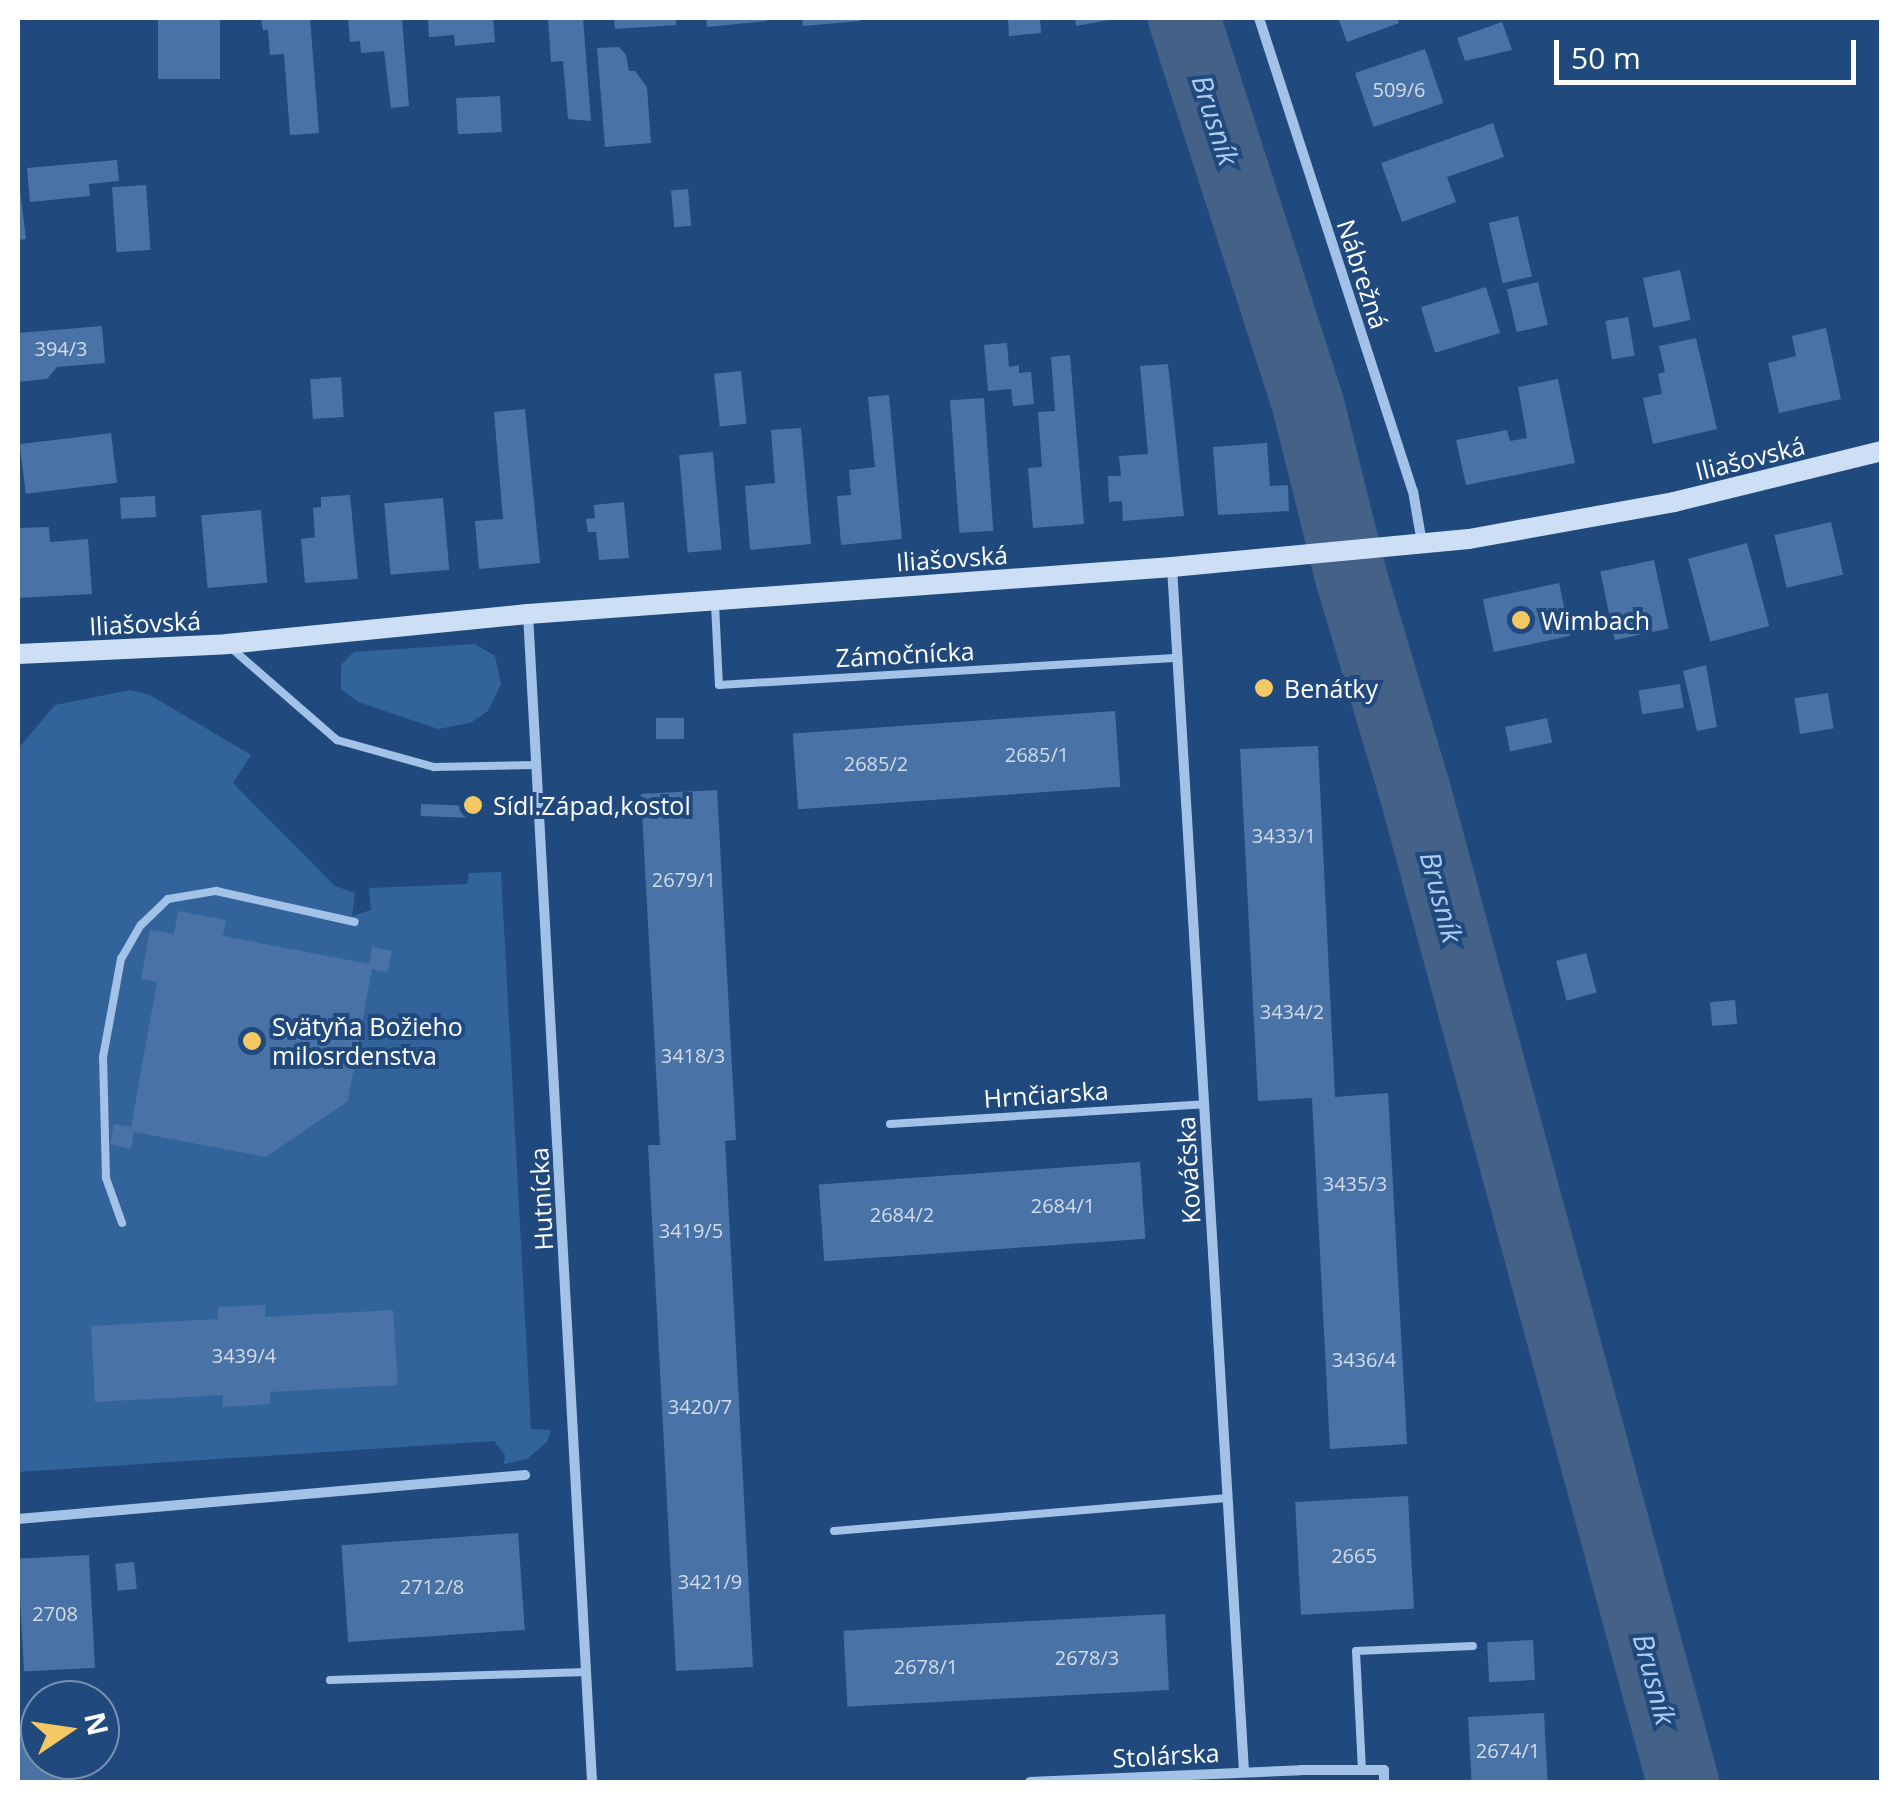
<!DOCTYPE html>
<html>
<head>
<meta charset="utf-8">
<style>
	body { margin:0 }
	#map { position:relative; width:1899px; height:1800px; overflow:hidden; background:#20497d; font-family:"Open Sans",sans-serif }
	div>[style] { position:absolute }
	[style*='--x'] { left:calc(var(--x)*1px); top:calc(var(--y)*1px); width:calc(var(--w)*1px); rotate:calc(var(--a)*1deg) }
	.green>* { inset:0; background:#33639b }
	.river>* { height:72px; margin:-36px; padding:0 36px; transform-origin:36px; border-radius:36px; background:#446288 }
	.building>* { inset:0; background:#4973a6; transform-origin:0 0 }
	.lane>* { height:8px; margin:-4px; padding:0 4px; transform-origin:4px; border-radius:4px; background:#a3c2e7 }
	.street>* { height:10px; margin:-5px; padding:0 5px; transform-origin:5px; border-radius:5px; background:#a3c2e7 }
	.secondary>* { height:20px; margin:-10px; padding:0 10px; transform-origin:10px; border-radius:10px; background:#cddff5 }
	.dots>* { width:28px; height:28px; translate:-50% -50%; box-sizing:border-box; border:5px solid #20497d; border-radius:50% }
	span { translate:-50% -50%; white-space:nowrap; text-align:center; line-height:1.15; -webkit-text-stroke:8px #20497d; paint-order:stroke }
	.number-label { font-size:20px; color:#d2dce9 }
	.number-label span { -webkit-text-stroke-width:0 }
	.street-label { font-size:25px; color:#fff }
	.poi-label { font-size:25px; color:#fff }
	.left { translate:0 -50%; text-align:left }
	.water-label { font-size:28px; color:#aeccee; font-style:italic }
	.frame { position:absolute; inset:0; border:20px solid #fff; pointer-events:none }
	.north { position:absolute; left:20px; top:1680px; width:100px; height:100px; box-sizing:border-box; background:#20497d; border:2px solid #7992b1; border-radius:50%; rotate:77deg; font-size:28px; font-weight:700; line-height:40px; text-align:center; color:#fff }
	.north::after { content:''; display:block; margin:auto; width:35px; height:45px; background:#f4c964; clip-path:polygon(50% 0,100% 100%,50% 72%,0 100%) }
	.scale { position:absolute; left:1554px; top:40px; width:302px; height:45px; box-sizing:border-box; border:5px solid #fff; border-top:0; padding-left:12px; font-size:30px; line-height:35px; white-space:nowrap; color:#fff; -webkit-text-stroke:8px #20497d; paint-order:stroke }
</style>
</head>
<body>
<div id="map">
	<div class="green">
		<i style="clip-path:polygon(475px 644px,495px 656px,501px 684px,488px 711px,470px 723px,438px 729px,358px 702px,341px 689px,341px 665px,354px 652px)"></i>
		<i style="clip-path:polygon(130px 690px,150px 695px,251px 755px,233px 783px,335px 886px,355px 893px,352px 916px,371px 910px,369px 888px,467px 884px,469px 873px,501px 872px,531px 1429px,551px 1430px,547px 1442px,527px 1459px,504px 1464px,505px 1455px,494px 1441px,18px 1472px,18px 749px,55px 705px)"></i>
	</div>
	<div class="river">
		<i style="--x:1184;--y:18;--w:405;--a:72.2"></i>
		<i style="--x:1308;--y:404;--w:181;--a:76"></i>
		<i style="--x:1352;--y:580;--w:217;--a:73.4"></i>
		<i style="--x:1414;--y:788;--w:1030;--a:74.86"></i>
	</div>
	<div class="building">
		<i style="left:158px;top:18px;width:62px;height:61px"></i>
		<i style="clip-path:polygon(261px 18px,310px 18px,319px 133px,290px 135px,284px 54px,270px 55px,268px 30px,263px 30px)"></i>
		<i style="clip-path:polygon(348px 18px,402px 18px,409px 106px,391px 108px,384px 51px,361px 53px,360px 41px,350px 42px)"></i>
		<i style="clip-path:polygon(428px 18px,493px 18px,495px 42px,455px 46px,454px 35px,429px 37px)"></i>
		<i style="clip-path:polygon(548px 18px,583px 18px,591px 121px,568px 119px,563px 61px,551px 62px)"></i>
		<i style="clip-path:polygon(614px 18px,676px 18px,676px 25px,615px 29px)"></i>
		<i style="clip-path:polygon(706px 18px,766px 18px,767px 21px,707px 27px)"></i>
		<i style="clip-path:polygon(802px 18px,859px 18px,860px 21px,803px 26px)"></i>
		<i style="clip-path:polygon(1008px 18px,1040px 18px,1041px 33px,1009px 36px)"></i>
		<i style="clip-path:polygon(1075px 18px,1113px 18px,1114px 19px,1076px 26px)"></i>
		<i style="clip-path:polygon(1338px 18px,1397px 18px,1399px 23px,1347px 42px)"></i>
		<i style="clip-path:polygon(1502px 22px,1512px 50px,1465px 61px,1457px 38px)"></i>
		<i style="clip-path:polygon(619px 47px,626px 55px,629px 71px,635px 71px,647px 87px,651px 143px,605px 147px,597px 48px)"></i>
		<i style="left:1425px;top:49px;width:57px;height:74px;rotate:71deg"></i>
		<i style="left:500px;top:96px;width:36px;height:44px;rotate:87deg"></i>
		<i style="clip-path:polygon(1493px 123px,1504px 157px,1447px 177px,1456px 202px,1402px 222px,1381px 163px)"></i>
		<i style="clip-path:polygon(117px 160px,119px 181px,89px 184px,90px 196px,30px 202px,27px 168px)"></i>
		<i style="left:146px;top:185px;width:65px;height:34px;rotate:86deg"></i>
		<i style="left:688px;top:189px;width:37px;height:17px;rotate:85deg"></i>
		<i style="clip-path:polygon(18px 190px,20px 190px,26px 239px,18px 240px)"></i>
		<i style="left:1518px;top:216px;width:62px;height:30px;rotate:77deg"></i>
		<i style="left:1680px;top:270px;width:51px;height:38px;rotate:78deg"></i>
		<i style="left:1538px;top:282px;width:44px;height:32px;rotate:77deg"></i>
		<i style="left:1486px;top:287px;width:48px;height:68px;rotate:73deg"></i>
		<i style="left:1628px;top:317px;width:39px;height:23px;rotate:80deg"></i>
		<i style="clip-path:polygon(102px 326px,105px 363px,57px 367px,47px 379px,18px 382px,18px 333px)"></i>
		<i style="clip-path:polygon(1826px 328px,1841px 399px,1779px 413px,1768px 363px,1796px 356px,1792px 336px)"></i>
		<i style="clip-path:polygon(1696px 338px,1717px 429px,1653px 444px,1643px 398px,1662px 394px,1658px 374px,1665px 372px,1659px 346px)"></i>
		<i style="clip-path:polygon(1007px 343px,1009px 367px,1019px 365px,1019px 373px,1031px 372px,1034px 404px,1013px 406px,1011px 389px,988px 391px,984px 345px)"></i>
		<i style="clip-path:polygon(1070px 355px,1084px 524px,1033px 528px,1028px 468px,1042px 467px,1038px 412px,1055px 411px,1051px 357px)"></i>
		<i style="clip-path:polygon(1168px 364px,1184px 516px,1123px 521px,1122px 501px,1109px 502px,1108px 476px,1121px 476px,1119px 456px,1148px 454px,1140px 366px)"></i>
		<i style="left:741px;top:371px;width:53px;height:27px;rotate:84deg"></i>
		<i style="left:341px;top:377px;width:40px;height:31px;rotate:86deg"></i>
		<i style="clip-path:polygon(1558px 379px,1575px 463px,1466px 485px,1456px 440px,1507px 430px,1510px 441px,1527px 438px,1518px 387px)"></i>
		<i style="clip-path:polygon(889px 395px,902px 539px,841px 545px,837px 496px,851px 495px,849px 470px,875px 467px,868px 397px)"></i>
		<i style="left:984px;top:398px;width:133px;height:34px;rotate:86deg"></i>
		<i style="clip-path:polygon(525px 409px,540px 563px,479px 569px,475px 521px,503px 519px,494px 412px)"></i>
		<i style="clip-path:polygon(801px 428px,811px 544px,750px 550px,745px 486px,775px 483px,771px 430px)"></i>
		<i style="left:111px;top:433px;width:50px;height:92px;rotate:83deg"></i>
		<i style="clip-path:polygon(1267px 443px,1270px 486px,1288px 485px,1289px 511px,1218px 515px,1213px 447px)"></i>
		<i style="left:713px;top:452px;width:98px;height:34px;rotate:85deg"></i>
		<i style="clip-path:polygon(350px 495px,358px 579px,305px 583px,301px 539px,315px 537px,313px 508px,321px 507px,321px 497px)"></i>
		<i style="left:155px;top:496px;width:21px;height:35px;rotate:87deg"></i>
		<i style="left:443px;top:498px;width:72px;height:59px;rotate:85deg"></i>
		<i style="clip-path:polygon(624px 502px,629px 558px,599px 560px,596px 532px,588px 532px,586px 519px,595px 518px,594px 505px)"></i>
		<i style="left:261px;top:510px;width:73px;height:60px;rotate:85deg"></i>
		<i style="left:1831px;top:522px;width:54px;height:58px;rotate:77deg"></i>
		<i style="clip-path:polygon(49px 527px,50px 542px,88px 539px,92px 594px,18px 598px,18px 528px)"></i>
		<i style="left:1747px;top:543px;width:86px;height:61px;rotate:75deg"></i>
		<i style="left:1654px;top:560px;width:70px;height:55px;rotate:78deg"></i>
		<i style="left:1559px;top:583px;width:54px;height:78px;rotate:78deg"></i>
		<i style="clip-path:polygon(1706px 665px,1717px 727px,1697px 731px,1683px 671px)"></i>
		<i style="left:1680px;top:684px;width:24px;height:42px;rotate:81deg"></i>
		<i style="left:1828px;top:693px;width:36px;height:34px;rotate:81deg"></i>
		<i style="left:1115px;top:711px;width:76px;height:323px;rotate:86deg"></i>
		<i style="left:684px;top:718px;width:21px;height:28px;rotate:90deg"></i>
		<i style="left:1547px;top:718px;width:25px;height:43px;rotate:78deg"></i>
		<i style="clip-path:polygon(1318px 746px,1335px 1097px,1388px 1093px,1407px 1444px,1330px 1449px,1312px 1098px,1258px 1101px,1240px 749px)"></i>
		<i style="clip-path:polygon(717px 790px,736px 1140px,725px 1141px,753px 1667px,676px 1671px,648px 1145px,660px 1145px,641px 794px)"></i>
		<i style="left:421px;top:804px;width:47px;height:12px;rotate:2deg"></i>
		<i style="clip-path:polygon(178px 911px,226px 920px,223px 936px,369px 964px,372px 947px,392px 951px,388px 972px,372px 969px,348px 1101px,266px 1157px,134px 1132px,131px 1149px,110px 1144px,114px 1124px,131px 1127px,157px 982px,141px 979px,150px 930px,174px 934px)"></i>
		<i style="left:1586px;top:953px;width:41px;height:31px;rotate:75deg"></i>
		<i style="left:1735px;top:1000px;width:24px;height:25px;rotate:85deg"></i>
		<i style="left:1140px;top:1162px;width:77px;height:322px;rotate:86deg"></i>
		<i style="clip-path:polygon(265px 1305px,265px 1317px,393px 1310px,398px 1385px,270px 1392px,270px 1404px,223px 1407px,223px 1395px,95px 1402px,91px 1326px,218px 1319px,218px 1307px)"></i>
		<i style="left:1408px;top:1496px;width:113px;height:113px;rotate:87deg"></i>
		<i style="left:518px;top:1533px;width:97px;height:177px;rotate:86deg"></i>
		<i style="left:89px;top:1555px;width:113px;height:71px;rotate:87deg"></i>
		<i style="left:134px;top:1562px;width:27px;height:19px;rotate:84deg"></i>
		<i style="left:1165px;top:1614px;width:76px;height:322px;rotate:87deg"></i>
		<i style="left:1533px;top:1640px;width:40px;height:46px;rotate:87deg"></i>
		<i style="left:1544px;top:1713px;width:69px;height:76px;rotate:87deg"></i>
		<i style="clip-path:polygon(40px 1731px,40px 1760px,66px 1760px,67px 1782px,18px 1782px,18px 1732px)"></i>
	</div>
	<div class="lane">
		<i style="--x:715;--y:604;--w:81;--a:87.2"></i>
		<i style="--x:719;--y:685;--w:460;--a:-3.4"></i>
		<i style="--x:230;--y:647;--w:142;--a:41"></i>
		<i style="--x:337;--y:740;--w:101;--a:15.6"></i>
		<i style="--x:434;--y:767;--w:103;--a:-1.1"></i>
		<i style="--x:890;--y:1124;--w:315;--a:-3.6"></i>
		<i style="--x:122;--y:1223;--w:48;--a:-109.6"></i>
		<i style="--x:106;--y:1178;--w:121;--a:-91.4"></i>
		<i style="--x:103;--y:1057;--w:100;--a:-79.6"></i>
		<i style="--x:121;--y:959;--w:39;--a:-60"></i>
		<i style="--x:141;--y:925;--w:37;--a:-44"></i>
		<i style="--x:168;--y:899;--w:49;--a:-9.5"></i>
		<i style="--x:216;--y:891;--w:142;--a:12.6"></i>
		<i style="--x:834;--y:1531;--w:395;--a:-4.8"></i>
		<i style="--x:330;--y:1680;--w:256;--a:-1.8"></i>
		<i style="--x:1362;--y:1770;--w:119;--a:-92.9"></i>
		<i style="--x:1356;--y:1651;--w:117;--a:-2.4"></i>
	</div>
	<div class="street">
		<i style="--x:1259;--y:18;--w:497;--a:72"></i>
		<i style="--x:1413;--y:491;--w:53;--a:80.2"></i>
		<i style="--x:1172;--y:567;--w:1206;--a:86.58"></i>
		<i style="--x:528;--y:614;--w:1170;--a:86.86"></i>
		<i style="--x:18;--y:1519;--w:509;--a:-4.96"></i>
		<i style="--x:1030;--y:1782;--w:271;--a:-2.5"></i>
		<i style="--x:1301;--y:1770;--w:83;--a:0"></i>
		<i style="--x:1384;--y:1770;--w:12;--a:90"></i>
	</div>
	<div class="secondary">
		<i style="--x:18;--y:654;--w:209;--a:-2.7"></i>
		<i style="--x:227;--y:644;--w:302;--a:-5.7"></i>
		<i style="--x:528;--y:614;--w:646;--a:-4.17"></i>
		<i style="--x:1172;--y:567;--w:298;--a:-5.4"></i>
		<i style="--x:1469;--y:539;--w:208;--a:-10.2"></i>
		<i style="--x:1674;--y:502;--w:214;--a:-13.8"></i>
	</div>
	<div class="dots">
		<i style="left:1521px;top:620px;background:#f4c964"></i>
		<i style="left:1264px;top:688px;background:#f4c964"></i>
		<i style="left:473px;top:805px;background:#f4c964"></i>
		<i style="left:252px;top:1041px;background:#f4c964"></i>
	</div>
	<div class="number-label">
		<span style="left:1399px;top:89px">509/6</span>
		<span style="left:61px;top:348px">394/3</span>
		<span style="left:1037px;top:754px">2685/1</span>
		<span style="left:876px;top:763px">2685/2</span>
		<span style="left:1284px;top:835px">3433/1</span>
		<span style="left:684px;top:879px">2679/1</span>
		<span style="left:1292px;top:1011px">3434/2</span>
		<span style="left:693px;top:1055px">3418/3</span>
		<span style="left:1355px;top:1183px">3435/3</span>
		<span style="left:1063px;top:1205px">2684/1</span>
		<span style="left:902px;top:1214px">2684/2</span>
		<span style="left:691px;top:1230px">3419/5</span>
		<span style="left:244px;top:1355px">3439/4</span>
		<span style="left:1364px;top:1359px">3436/4</span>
		<span style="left:700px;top:1406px">3420/7</span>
		<span style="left:1354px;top:1555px">2665</span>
		<span style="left:710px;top:1581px">3421/9</span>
		<span style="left:432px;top:1586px">2712/8</span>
		<span style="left:55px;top:1613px">2708</span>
		<span style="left:1087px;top:1657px">2678/3</span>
		<span style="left:926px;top:1666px">2678/1</span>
		<span style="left:1508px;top:1750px">2674/1</span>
	</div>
	<div class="street-label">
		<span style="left:1363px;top:274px;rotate:72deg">Nábrežná</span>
		<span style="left:1750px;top:458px;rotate:-14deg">Iliašovská</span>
		<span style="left:952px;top:558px;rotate:-4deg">Iliašovská</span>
		<span style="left:145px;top:623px;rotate:-3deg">Iliašovská</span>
		<span style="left:905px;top:654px;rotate:-3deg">Zámočnícka</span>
		<span style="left:1046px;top:1094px;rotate:-4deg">Hrnčiarska</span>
		<span style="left:1188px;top:1170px;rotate:-93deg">Kováčska</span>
		<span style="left:541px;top:1199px;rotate:-93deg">Hutnícka</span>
		<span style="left:1166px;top:1755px;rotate:-3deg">Stolárska</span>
	</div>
	<div class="poi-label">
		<span class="left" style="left:1541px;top:620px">Wimbach</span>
		<span class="left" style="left:1284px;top:688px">Benátky</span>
		<span class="left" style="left:493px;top:805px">Sídl.Západ,kostol</span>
		<span class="left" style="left:272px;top:1041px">Svätyňa Božieho<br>milosrdenstva</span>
	</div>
	<div class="water-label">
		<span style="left:1216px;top:120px;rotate:72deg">Brusník</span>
		<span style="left:1442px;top:897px;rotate:75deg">Brusník</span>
		<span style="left:1655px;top:1679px;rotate:75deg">Brusník</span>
	</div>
	<div class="frame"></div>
	<div class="north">N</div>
	<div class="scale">50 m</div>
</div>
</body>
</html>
